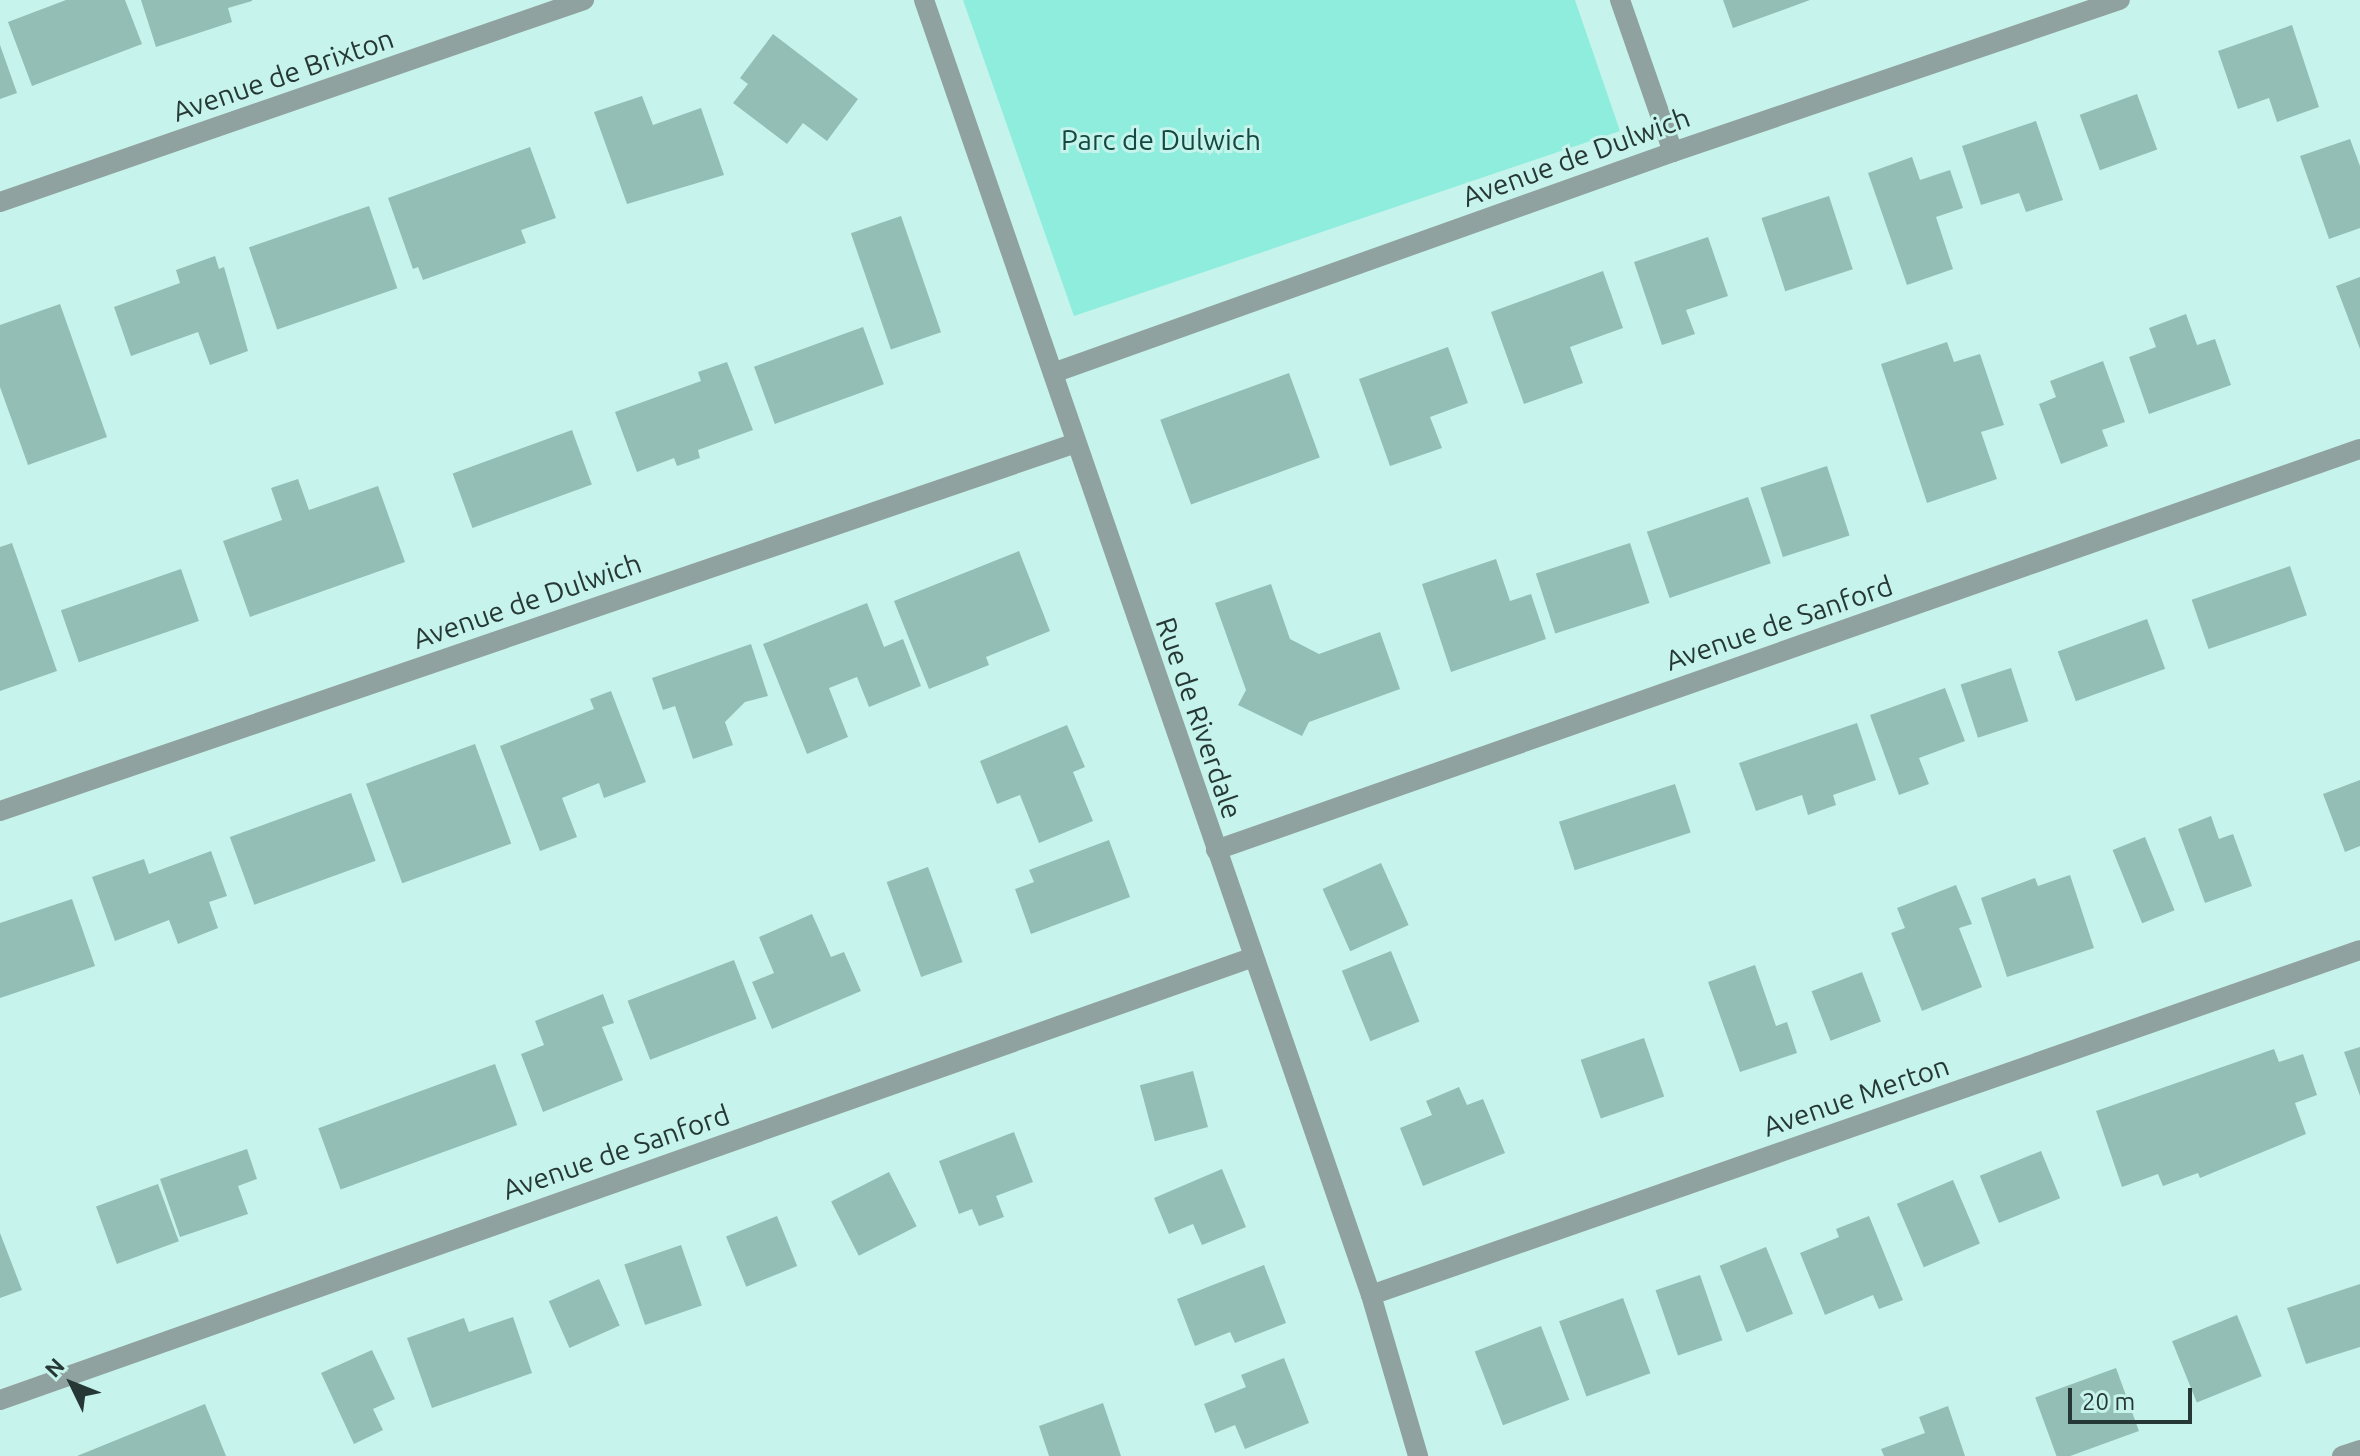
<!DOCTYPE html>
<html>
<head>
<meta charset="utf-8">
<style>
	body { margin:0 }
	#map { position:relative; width:2360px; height:1456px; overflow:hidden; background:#c6f3eb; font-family:Ubuntu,sans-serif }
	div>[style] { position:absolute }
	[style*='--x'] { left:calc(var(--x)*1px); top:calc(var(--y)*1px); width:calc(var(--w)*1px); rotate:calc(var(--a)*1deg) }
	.green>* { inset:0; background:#8fedde }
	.building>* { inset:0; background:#92beb6; transform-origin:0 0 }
	.minor>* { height:20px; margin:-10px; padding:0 10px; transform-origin:10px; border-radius:10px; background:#90a29f }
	span { translate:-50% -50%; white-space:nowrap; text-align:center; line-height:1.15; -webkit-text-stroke:6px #c6f3eb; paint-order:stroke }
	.street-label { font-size:28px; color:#263835 }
	.park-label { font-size:28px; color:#124942 }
	.north { position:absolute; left:32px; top:1344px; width:80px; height:80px; -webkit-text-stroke:6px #c6f3eb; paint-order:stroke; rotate:313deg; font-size:22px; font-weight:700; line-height:32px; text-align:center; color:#263835 }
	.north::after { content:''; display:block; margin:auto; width:28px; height:36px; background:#263835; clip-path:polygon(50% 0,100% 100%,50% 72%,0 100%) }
	.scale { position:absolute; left:2068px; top:1388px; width:124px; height:36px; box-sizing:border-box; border:4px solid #263835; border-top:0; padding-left:10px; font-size:24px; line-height:28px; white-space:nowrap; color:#263835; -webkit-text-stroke:6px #c6f3eb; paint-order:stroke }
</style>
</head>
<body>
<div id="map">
	<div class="green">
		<i style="clip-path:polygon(963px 0,1575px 0,1620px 131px,1074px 316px)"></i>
	</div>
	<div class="building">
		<i style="clip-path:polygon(66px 0,125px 0,142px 44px,32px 86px,8px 22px)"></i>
		<i style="clip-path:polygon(141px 0,252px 0,252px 1px,228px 8px,232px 22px,156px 47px)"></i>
		<i style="clip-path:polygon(1723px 0,1810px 0,1733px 28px)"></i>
		<i style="clip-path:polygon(2292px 25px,2319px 107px,2277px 122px,2269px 98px,2238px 109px,2218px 51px)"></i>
		<i style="clip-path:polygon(773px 34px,858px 99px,827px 141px,803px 123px,787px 144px,733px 103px,748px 84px,740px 78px)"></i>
		<i style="clip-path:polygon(0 45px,17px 93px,0 99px)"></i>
		<i style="left:2137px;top:94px;width:59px;height:61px;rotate:70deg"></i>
		<i style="clip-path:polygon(642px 96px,653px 125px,701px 108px,724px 175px,627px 204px,594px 112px)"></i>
		<i style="clip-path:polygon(2036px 121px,2063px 200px,2026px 212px,2019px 193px,1981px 205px,1962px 146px)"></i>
		<i style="clip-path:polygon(2350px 139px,2360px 166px,2360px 228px,2329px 239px,2300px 156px)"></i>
		<i style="clip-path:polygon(530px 147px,556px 218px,521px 230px,526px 243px,423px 280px,418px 267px,413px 269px,388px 198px)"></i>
		<i style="clip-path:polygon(1912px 157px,1920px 180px,1950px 170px,1963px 208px,1936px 217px,1953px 269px,1907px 285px,1868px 173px)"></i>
		<i style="left:1829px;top:196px;width:77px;height:71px;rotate:72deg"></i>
		<i style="left:369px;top:206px;width:87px;height:127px;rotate:71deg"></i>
		<i style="left:901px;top:216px;width:123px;height:53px;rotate:71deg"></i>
		<i style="clip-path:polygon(1708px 237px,1728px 296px,1686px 310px,1695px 334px,1662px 345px,1634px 262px)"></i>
		<i style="clip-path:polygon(215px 256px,219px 269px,224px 267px,248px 351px,210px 365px,198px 332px,131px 356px,114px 307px,180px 283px,176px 270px)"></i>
		<i style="clip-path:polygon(1603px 271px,1623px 328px,1570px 347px,1583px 383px,1524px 404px,1491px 312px)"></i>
		<i style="clip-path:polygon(2360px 277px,2360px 349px,2336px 286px)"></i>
		<i style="clip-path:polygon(60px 304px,107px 437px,28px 465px,0 387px,0 325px)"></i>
		<i style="clip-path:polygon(2186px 314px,2197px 345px,2215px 339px,2231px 385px,2149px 414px,2129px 357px,2156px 347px,2149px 328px)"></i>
		<i style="left:863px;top:327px;width:61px;height:116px;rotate:70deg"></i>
		<i style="clip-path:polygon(1947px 342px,1954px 362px,1980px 354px,2004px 425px,1981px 432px,1997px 479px,1927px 503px,1881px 364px)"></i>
		<i style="clip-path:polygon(1448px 347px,1468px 403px,1430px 417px,1442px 448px,1390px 466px,1359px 379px)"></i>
		<i style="clip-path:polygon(2103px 361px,2125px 422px,2102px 430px,2108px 446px,2061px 464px,2039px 404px,2056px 397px,2050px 381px)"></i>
		<i style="clip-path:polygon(727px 362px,753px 430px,698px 450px,700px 458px,677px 466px,674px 458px,637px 472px,615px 412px,701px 381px,698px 372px)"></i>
		<i style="left:1289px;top:373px;width:90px;height:137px;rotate:70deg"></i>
		<i style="left:572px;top:430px;width:58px;height:127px;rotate:70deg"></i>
		<i style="left:1827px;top:466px;width:73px;height:70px;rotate:72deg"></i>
		<i style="clip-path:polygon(298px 479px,309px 510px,378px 486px,405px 562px,250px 617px,223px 541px,282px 520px,271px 488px)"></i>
		<i style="left:1748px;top:497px;width:70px;height:107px;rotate:71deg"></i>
		<i style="clip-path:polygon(12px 543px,57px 671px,0 691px,0 547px)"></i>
		<i style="left:1630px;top:543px;width:63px;height:99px;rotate:72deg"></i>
		<i style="clip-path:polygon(1019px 551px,1050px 631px,986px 657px,989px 665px,929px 689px,894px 601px)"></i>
		<i style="clip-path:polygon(1496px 559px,1510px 601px,1531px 594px,1546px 639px,1451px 672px,1422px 584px)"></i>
		<i style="left:2290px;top:566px;width:52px;height:104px;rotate:71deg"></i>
		<i style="left:181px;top:569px;width:55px;height:127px;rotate:71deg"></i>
		<i style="clip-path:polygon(1271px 584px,1290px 639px,1319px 654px,1380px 632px,1400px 689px,1309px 722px,1302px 736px,1238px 705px,1246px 690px,1215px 603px)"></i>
		<i style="clip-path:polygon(867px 603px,884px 647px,903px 639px,921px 686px,869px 707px,857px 677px,829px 688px,848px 737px,807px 754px,763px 644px)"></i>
		<i style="left:2147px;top:619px;width:53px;height:95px;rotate:70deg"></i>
		<i style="clip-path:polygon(751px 644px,768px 696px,745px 702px,725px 722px,733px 745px,693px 759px,675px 706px,663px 710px,652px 678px)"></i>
		<i style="left:2011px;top:668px;width:56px;height:53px;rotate:72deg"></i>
		<i style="clip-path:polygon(1945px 688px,1965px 741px,1919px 758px,1929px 784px,1899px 795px,1870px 715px)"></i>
		<i style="clip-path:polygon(611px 691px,646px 782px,604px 798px,599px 783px,562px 798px,577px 837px,540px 851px,500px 746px,594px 709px,590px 699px)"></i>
		<i style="clip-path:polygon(1857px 723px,1876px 780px,1833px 795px,1836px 805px,1808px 815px,1802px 795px,1756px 811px,1739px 763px)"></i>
		<i style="clip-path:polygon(1067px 725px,1085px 767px,1073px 772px,1093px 821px,1039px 843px,1020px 795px,997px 804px,980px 761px)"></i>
		<i style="left:475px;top:744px;width:106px;height:116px;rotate:70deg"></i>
		<i style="clip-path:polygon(2360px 780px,2360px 846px,2345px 852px,2323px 794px)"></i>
		<i style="left:1675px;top:784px;width:51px;height:122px;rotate:72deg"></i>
		<i style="left:351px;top:793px;width:72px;height:129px;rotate:70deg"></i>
		<i style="clip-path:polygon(2211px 816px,2219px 839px,2233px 834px,2252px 886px,2205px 903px,2178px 829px)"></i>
		<i style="left:2145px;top:837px;width:79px;height:35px;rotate:68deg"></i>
		<i style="clip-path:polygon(1109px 840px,1130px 897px,1031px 934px,1015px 889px,1034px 882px,1029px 870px)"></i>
		<i style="clip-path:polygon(211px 851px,227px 896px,209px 902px,218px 928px,178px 944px,169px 920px,115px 941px,92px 877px,144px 859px,149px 874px)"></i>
		<i style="left:1381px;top:863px;width:68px;height:64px;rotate:66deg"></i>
		<i style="left:928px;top:867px;width:101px;height:44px;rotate:70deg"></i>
		<i style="clip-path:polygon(2070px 875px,2094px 948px,2007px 977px,1981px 898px,2035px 878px,2038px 886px)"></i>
		<i style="clip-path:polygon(1956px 885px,1972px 924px,1959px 928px,1982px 987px,1922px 1011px,1891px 933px,1905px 928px,1897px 908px)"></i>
		<i style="clip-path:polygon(72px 899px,95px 966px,0 998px,0 923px)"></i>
		<i style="clip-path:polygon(812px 914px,831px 957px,844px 952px,861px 991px,772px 1029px,752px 982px,774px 973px,759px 937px)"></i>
		<i style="left:1391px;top:951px;width:76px;height:53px;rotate:68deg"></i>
		<i style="left:734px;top:960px;width:63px;height:114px;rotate:69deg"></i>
		<i style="clip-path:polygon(1755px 965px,1776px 1026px,1787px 1022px,1797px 1053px,1740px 1072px,1708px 982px)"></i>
		<i style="left:1862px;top:972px;width:53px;height:54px;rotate:69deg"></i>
		<i style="clip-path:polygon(603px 994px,614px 1023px,602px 1027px,623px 1080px,543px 1112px,521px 1054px,544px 1045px,535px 1021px)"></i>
		<i style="left:1644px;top:1038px;width:62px;height:67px;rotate:71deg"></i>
		<i style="clip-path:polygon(2360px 1047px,2360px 1096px,2344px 1052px)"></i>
		<i style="clip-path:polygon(2274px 1049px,2279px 1062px,2303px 1054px,2317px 1095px,2295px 1103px,2306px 1134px,2200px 1178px,2198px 1173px,2163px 1186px,2158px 1174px,2122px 1187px,2096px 1111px)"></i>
		<i style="left:495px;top:1064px;width:65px;height:188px;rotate:70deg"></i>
		<i style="left:1193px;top:1071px;width:58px;height:55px;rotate:75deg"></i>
		<i style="clip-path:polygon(1459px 1087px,1467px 1105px,1483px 1099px,1505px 1153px,1423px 1186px,1400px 1128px,1432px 1115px,1426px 1101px)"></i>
		<i style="clip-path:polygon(1014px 1132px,1033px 1182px,996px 1196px,1004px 1217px,979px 1226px,972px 1209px,959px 1214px,939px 1161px)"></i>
		<i style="clip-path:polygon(247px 1149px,257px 1179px,238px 1186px,248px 1214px,180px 1237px,160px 1179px)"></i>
		<i style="left:2041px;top:1151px;width:51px;height:66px;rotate:68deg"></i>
		<i style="clip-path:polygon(1222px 1169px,1246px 1227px,1202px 1245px,1193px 1224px,1169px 1234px,1154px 1198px)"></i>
		<i style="left:889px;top:1172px;width:61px;height:65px;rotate:63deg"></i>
		<i style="left:1953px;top:1180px;width:69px;height:61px;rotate:67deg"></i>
		<i style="left:158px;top:1184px;width:61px;height:66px;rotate:70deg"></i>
		<i style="left:777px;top:1216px;width:54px;height:55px;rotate:68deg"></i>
		<i style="clip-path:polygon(1869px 1216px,1903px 1300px,1879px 1309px,1873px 1295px,1825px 1315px,1800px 1253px,1839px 1237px,1836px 1229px)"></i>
		<i style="clip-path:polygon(0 1233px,22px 1290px,0 1298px)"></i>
		<i style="left:681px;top:1245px;width:64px;height:60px;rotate:71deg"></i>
		<i style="left:1766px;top:1247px;width:72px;height:50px;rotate:68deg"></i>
		<i style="clip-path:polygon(1264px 1265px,1286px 1323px,1235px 1343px,1230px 1332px,1195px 1346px,1177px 1299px)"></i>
		<i style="left:1700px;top:1275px;width:69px;height:47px;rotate:71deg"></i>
		<i style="left:599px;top:1279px;width:51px;height:55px;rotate:66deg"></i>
		<i style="clip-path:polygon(2360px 1284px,2360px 1347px,2306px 1364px,2287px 1308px)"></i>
		<i style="left:1623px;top:1298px;width:80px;height:68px;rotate:70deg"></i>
		<i style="left:2237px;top:1315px;width:66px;height:70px;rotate:68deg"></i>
		<i style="clip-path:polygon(513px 1317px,532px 1373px,432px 1408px,407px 1338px,464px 1318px,469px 1332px)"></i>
		<i style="left:1541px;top:1326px;width:79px;height:71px;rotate:69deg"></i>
		<i style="clip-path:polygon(372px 1350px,395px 1399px,373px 1409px,383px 1430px,354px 1444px,321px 1373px)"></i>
		<i style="clip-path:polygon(1284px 1358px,1309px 1423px,1245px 1449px,1235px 1425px,1215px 1433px,1204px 1404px,1246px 1387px,1241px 1375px)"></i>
		<i style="left:2116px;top:1368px;width:67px;height:86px;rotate:70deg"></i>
		<i style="clip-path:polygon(1103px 1403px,1121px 1456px,1049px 1456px,1039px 1426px)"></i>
		<i style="clip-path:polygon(205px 1404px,226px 1456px,77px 1456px)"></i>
		<i style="clip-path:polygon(1948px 1406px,1965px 1456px,1884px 1456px,1881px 1449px,1925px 1433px,1919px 1417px)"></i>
	</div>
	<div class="minor">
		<i style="--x:924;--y:0;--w:1370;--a:70.96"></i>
		<i style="--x:1371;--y:1295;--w:168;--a:73.7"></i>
		<i style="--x:1620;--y:0;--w:161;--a:70.8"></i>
		<i style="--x:0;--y:202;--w:618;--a:-19.08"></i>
		<i style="--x:1053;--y:373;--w:658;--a:-19.62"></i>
		<i style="--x:1673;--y:152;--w:472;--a:-18.8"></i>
		<i style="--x:0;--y:811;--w:1134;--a:-18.88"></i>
		<i style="--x:1216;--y:850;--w:1212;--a:-19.32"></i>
		<i style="--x:1371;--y:1295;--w:1047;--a:-19.23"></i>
		<i style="--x:0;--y:1400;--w:1327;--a:-19.46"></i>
		<i style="--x:2342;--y:1456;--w:19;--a:-18"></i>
	</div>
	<div class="street-label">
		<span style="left:283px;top:75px;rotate:-19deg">Avenue de Brixton</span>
		<span style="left:1576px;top:157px;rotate:-20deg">Avenue de Dulwich</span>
		<span style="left:527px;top:601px;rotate:-19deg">Avenue de Dulwich</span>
		<span style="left:1779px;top:623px;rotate:-19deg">Avenue de Sanford</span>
		<span style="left:1199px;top:718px;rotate:71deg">Rue de Riverdale</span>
		<span style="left:1856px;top:1096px;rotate:-19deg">Avenue Merton</span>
		<span style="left:616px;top:1152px;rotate:-19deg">Avenue de Sanford</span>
	</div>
	<div class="park-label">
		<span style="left:1161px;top:140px">Parc de Dulwich</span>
	</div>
	<div class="north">N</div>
	<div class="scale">20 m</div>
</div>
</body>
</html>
